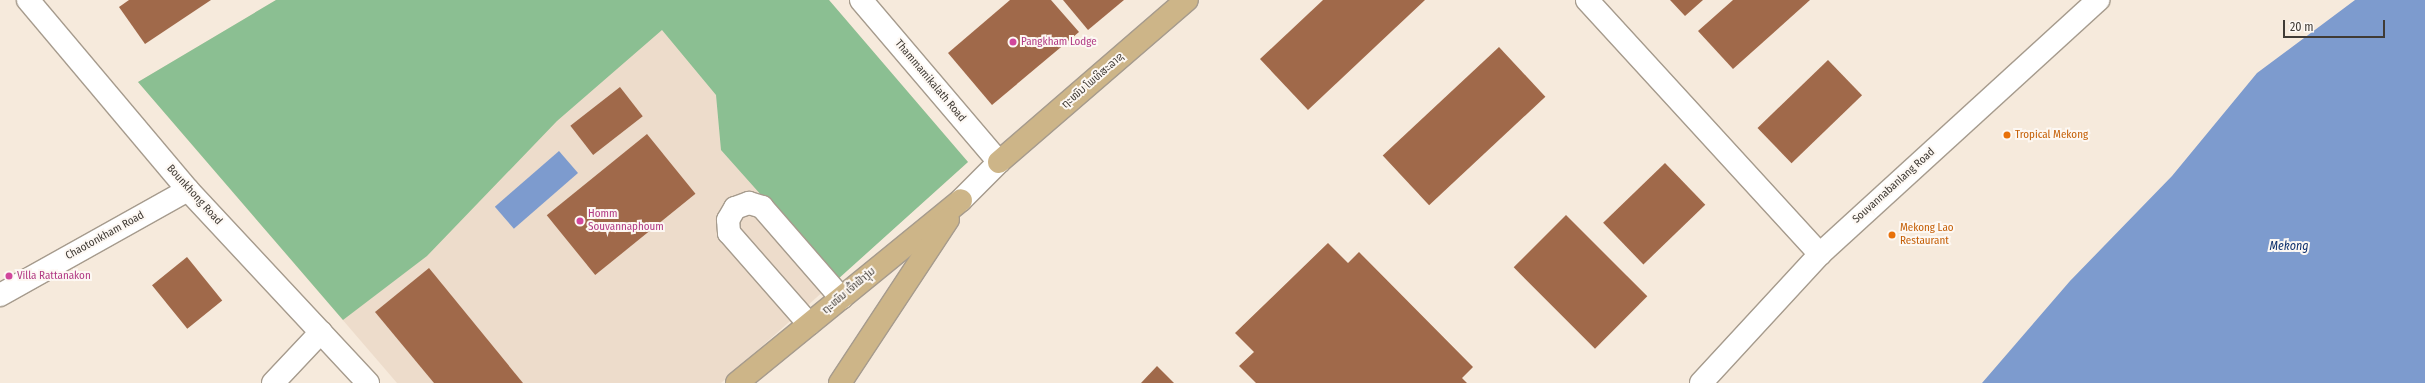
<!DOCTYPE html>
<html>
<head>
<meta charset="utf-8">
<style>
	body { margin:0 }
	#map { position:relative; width:2425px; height:383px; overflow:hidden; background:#f6eadc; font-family:"Fira Sans Condensed","Noto Sans Lao",sans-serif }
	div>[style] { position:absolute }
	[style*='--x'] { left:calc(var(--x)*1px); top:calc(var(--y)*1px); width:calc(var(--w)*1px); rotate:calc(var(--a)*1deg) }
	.commercial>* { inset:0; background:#eddccb }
	.forest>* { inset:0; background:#8bbf92 }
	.water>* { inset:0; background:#7d9bce; transform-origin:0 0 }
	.building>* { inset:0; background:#a0694a; transform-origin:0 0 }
	.roads { filter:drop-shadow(1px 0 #a69b8d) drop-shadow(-1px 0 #a69b8d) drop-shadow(0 1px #a69b8d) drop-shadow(0 -1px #a69b8d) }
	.minor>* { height:22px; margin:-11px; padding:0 11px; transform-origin:11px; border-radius:11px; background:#fff }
	.major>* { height:22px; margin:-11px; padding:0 11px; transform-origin:11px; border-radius:11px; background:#cdb588 }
	.dots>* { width:11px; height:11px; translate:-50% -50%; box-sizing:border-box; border:2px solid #fdf8f3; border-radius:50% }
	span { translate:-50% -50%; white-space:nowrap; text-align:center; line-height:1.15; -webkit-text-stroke:4px #fdf8f3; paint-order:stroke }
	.hotel-label { font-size:11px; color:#b23c85 }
	.left { translate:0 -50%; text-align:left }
	.street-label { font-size:11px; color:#403b35 }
	.food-label { font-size:11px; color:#c56008 }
	.water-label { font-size:12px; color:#0f316e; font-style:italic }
	.scale { position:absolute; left:2283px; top:20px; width:102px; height:18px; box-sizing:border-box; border:2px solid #403b35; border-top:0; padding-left:5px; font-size:12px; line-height:14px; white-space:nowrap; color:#403b35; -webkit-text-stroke:3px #fdf8f3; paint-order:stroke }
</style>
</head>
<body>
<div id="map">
	<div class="commercial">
		<i style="clip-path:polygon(276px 0,829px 0,968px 162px,721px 383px,397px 383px,138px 82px)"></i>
	</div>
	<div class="forest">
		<i style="clip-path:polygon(276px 0,829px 0,968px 162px,837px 280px,721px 150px,716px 95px,662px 30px,557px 121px,427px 256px,343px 320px,138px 82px)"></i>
	</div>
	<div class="water">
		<i style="clip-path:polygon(2355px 0,2425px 0,2425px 383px,1982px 383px,2070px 281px,2172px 176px,2257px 73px)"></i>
		<i style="left:559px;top:151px;width:29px;height:85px;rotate:49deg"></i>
	</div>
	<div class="building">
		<i style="clip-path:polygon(129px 0,211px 0,145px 44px,119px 7px)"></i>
		<i style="clip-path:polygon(1010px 0,1051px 0,1079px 32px,992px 105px,948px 53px)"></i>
		<i style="clip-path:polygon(1063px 0,1124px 0,1088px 30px)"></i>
		<i style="clip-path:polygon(1323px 0,1425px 0,1308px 110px,1260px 59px)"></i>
		<i style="clip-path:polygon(1670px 0,1703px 0,1685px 16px)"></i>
		<i style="clip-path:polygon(1733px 0,1810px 0,1733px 69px,1698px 31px)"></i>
		<i style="left:1499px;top:47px;width:68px;height:159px;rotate:47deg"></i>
		<i style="left:1828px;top:60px;width:49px;height:98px;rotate:46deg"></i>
		<i style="left:620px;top:87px;width:37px;height:63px;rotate:52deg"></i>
		<i style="left:647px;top:134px;width:77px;height:129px;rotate:51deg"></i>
		<i style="left:1665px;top:163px;width:58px;height:86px;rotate:46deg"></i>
		<i style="left:1566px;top:215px;width:115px;height:74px;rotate:45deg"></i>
		<i style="clip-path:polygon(1328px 243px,1348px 263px,1359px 252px,1473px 367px,1462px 378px,1467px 383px,1256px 383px,1239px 366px,1254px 352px,1235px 333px)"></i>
		<i style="left:187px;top:257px;width:56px;height:45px;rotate:51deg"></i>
		<i style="clip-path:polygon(429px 268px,523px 383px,434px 383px,375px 312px)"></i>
		<i style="clip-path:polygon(1157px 366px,1174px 383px,1141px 383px)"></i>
	</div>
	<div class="roads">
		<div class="minor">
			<i style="--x:28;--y:0;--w:248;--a:49.9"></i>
			<i style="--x:188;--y:190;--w:264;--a:47"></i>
			<i style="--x:861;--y:0;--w:213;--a:49.6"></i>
			<i style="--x:999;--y:162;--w:54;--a:135"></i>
			<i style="--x:1587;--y:0;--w:345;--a:47.5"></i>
			<i style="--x:0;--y:295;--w:215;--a:-29.2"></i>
			<i style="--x:809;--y:324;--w:121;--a:-131.3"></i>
			<i style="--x:729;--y:233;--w:13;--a:-94"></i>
			<i style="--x:728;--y:220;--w:14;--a:-60"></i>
			<i style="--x:735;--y:208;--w:15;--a:-20"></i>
			<i style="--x:749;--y:203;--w:14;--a:17"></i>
			<i style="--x:762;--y:207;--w:121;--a:49"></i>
			<i style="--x:273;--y:383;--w:70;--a:-46.7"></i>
			<i style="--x:1701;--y:383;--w:176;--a:-47.3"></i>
			<i style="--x:1820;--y:254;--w:377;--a:-42.4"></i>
		</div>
		<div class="major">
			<i style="--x:999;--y:162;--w:248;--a:-40.8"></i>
			<i style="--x:737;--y:383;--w:289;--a:-39.2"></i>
			<i style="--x:840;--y:383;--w:196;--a:-56.6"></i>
		</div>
	</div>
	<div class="dots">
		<i style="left:1013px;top:42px;background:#d1479c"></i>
		<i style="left:2007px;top:135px;background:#e8710a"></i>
		<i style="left:580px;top:221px;background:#d1479c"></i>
		<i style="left:1892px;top:235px;background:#e8710a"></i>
		<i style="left:9px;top:276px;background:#d1479c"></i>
	</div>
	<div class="hotel-label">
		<span class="left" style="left:1021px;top:42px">Pangkham Lodge</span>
		<span class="left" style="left:588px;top:221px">Homm<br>Souvannaphoum</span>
		<span class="left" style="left:17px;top:276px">Villa Rattanakon</span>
	</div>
	<div class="street-label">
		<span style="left:930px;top:81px;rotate:50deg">Thammamikalath Road</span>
		<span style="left:1093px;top:81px;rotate:-41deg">ຖະໜົນ ໂພທິສະລາຊ</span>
		<span style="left:1894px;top:186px;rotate:-42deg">Souvannabanlang Road</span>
		<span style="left:194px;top:195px;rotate:48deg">Bounkhong Road</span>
		<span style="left:105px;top:236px;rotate:-29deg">Chaotonkham Road</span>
		<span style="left:849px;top:291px;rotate:-40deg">ຖະໜົນ ເຈົ້າຟ້າງຸ່ມ</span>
	</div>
	<div class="food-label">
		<span class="left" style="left:2015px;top:135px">Tropical Mekong</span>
		<span class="left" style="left:1900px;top:235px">Mekong Lao<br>Restaurant</span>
	</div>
	<div class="water-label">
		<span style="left:2289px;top:247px">Mekong</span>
	</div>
	<div class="scale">20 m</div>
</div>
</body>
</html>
